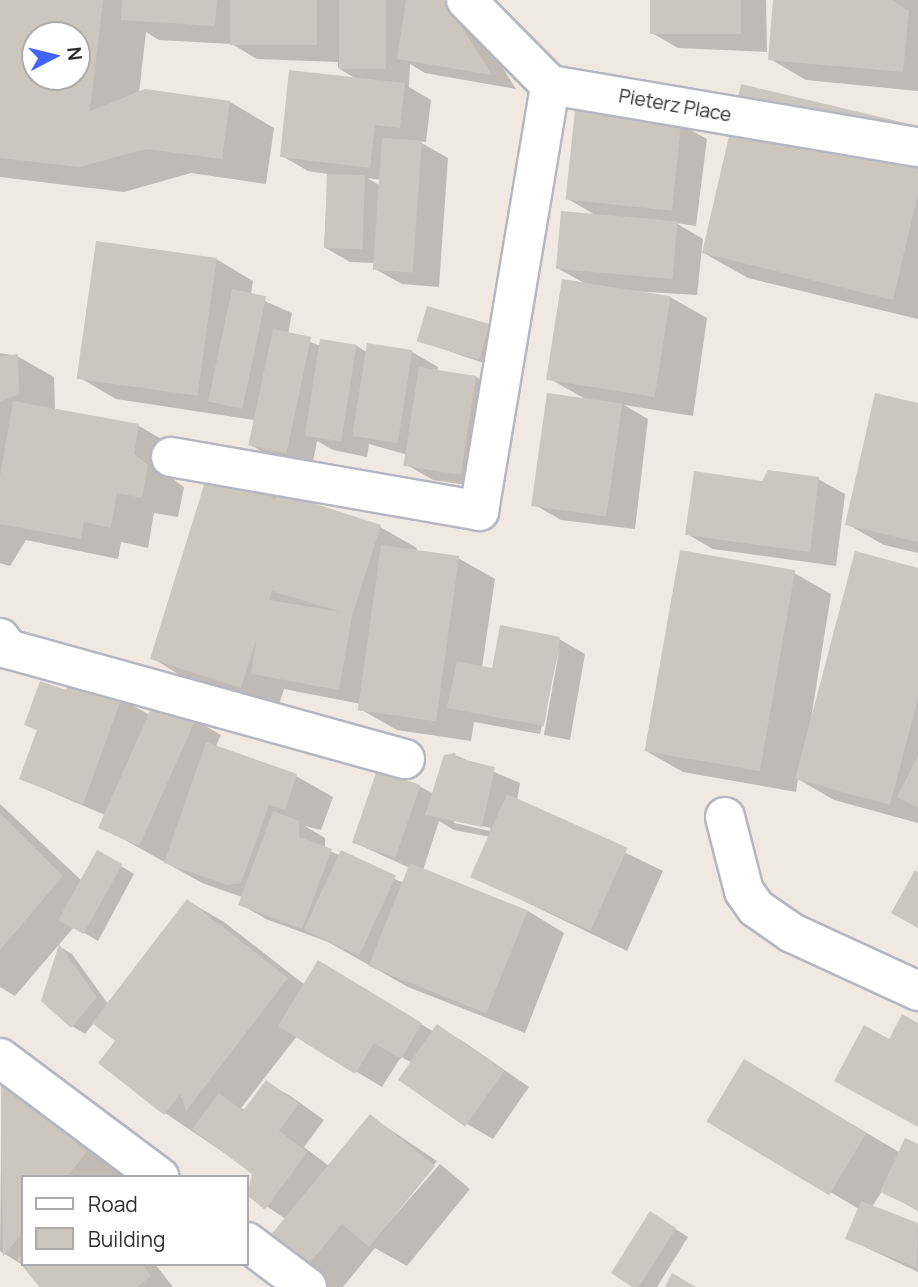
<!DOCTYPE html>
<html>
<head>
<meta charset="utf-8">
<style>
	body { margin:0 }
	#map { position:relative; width:918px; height:1287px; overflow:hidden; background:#efe9e1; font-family:Manrope,sans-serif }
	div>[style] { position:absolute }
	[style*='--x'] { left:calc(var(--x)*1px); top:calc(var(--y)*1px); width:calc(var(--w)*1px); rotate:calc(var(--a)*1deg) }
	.shadow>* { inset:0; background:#0003; transform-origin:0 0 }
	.building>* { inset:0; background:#cbc7bf; transform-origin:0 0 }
	.roads { filter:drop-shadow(2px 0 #b4b7c1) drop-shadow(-2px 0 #b4b7c1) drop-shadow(0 2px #b4b7c1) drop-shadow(0 -2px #b4b7c1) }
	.minor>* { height:38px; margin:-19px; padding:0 19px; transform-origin:19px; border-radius:19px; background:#fff }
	span { translate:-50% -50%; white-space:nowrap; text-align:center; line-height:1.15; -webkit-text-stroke:5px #fff; paint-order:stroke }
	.street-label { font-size:19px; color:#2e2e2e }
	.legend { position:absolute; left:21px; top:1175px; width:228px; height:91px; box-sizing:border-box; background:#fff; border:2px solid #ababab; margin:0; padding:9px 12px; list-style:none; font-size:21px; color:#2e2e2e }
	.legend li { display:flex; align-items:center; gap:14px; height:35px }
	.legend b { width:35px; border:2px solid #ababab }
	.north { position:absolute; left:21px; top:21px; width:70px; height:70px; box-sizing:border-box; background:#fff; border:2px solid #ababab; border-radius:50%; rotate:83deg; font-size:19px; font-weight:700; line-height:28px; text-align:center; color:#2e2e2e }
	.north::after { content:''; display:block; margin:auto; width:24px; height:32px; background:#4264fb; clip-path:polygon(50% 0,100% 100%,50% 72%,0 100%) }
</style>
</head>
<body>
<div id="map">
	<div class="shadow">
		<i style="clip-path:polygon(evenodd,0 0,460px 0,516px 89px,425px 73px,410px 64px,409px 87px,431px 100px,426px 142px,418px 141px,448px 158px,439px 287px,402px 284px,375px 269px,376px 263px,350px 262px,324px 247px,328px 174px,308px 171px,282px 156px,358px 80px,338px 68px,338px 62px,257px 59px,232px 44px,159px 40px,146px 32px,139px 93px,230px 102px,274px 128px,266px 184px,191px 173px,124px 192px,0 177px,0 0,35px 35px,77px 35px,77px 77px,35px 77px,35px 35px,0 0,367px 178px,381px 180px,381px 186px,367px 178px)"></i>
		<i style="clip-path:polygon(652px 0,766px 0,767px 52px,678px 48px,652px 33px)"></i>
		<i style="clip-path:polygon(775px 0,918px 0,918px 91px,806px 80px,770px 59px)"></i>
		<i style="clip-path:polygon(680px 124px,707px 139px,696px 226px,676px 223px,703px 239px,697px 295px,631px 291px,670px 297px,707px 318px,693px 416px,624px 405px,648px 419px,635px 529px,561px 520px,535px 505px,587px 400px,550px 379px,586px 284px,557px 268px,597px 216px,566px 198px)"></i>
		<i style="clip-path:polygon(918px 128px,918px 326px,918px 319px,748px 278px,702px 252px)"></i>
		<i style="clip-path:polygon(216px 259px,253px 281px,251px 295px,292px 313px,288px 334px,321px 346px,357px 346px,368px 353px,412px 352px,438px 367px,437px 371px,476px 377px,502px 392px,488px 488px,433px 480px,407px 465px,408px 455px,369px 444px,367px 457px,333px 450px,317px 441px,312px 467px,275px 459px,249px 444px,254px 420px,116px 399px,80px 378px)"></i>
		<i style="left:428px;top:308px;width:78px;height:34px;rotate:19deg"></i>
		<i style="clip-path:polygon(0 353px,17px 356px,54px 377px,55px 411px,139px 426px,175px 447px,170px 477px,184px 487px,178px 517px,154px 513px,148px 548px,121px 542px,118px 559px,26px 540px,10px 566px,0 563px)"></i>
		<i style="clip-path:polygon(918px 405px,918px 553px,884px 545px,847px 524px)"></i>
		<i style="clip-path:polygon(818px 479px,845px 494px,836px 566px,713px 549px,687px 534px,763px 483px)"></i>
		<i style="clip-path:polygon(263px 488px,280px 498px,380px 527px,417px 548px,416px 552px,458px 558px,495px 579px,482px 667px,494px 670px,559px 639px,585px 654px,570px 740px,544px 735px,560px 645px,540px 734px,474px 722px,471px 741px,397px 730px,360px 709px,361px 704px,284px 689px,278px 708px,188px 680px,152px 658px)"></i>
		<i style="clip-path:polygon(918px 569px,918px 823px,834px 800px,798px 779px,796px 792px,683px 772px,646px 751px,794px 573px,831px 594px,808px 738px)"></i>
		<i style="clip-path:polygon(evenodd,67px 693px,121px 699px,150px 715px,195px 720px,221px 735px,216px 746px,296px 776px,333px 797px,321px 830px,305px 826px,325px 838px,325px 849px,404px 883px,410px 868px,355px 843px,419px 786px,434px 794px,455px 755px,520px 783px,517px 800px,663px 871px,627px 951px,472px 876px,490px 837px,454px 830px,439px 821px,423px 870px,528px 911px,564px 933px,525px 1033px,408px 987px,328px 942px,266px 919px,240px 904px,242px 897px,202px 883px,100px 826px,105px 815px,21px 779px,38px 731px,26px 724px,67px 693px,454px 820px,491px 828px,490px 831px,454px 823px,454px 820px)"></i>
		<i style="clip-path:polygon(0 804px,82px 881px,98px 852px,134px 874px,98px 941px,74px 927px,15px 996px,0 987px)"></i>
		<i style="clip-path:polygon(188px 901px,224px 922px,305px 985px,345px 977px,434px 1032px,438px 1027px,464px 1042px,529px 1087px,493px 1139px,467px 1124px,413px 1063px,401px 1057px,382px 1087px,297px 1036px,241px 1108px,245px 1110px,266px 1082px,292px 1097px,324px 1120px,304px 1147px,329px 1166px,370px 1116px,437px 1161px,370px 1244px,440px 1164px,470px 1189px,407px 1266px,375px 1248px,343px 1287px,319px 1287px,286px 1219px,248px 1194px,254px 1173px,165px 1113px,117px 1040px,94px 1023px,85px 1034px,72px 1026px,60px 947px,72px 954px,108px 1004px)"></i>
		<i style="clip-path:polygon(744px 1061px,899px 1152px,918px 1146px,918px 1211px,882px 1191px,872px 1207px,918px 1225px,918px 1272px,848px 1239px,859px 1209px,710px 1121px)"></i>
		<i style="clip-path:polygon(2px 1083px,123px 1173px,120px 1177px,23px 1177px,23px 1264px,155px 1264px,173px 1287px,41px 1287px,26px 1267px,0 1251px)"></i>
		<i style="clip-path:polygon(663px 1221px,688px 1237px,657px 1287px,636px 1287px)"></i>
	</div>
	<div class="building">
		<i style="clip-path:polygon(evenodd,0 0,103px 0,90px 111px,145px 89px,230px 101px,222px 159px,146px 149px,79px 167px,0 158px,0 0,35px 35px,77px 35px,77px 77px,35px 77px,35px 35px)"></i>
		<i style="clip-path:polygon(122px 0,217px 0,215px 26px,121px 20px)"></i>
		<i style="left:230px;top:0;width:87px;height:45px"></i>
		<i style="left:339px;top:0;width:47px;height:69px"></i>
		<i style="clip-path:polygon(406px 0,445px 0,492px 75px,397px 59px)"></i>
		<i style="left:650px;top:0;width:91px;height:34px"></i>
		<i style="clip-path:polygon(773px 0,892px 0,909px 11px,903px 72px,768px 60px)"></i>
		<i style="clip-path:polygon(289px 70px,405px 83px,400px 128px,375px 125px,370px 168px,280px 157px)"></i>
		<i style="clip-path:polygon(741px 84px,918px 126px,918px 193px,893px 300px,702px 253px)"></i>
		<i style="left:575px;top:110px;width:107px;height:90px;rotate:6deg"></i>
		<i style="left:382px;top:138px;width:40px;height:132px;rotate:4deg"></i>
		<i style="left:327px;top:174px;width:38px;height:74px;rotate:2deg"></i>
		<i style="left:561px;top:211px;width:117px;height:58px;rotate:5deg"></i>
		<i style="left:96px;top:241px;width:122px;height:139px;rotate:8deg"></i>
		<i style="left:562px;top:279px;width:110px;height:102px;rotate:9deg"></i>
		<i style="left:232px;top:289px;width:35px;height:115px;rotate:12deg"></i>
		<i style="left:427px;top:306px;width:65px;height:37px;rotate:16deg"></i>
		<i style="left:273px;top:329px;width:39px;height:119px;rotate:12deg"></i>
		<i style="left:320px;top:339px;width:37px;height:98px;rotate:9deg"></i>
		<i style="left:367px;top:343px;width:46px;height:94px;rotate:9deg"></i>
		<i style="clip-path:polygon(18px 354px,19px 394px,0 402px,0 356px)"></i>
		<i style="left:419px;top:367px;width:58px;height:100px;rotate:9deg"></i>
		<i style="left:547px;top:393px;width:76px;height:114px;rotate:8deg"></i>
		<i style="clip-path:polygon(875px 393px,918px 403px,918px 542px,845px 525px)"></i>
		<i style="clip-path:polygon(13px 401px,139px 424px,134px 454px,148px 465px,142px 498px,117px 493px,111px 528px,84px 522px,81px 539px,0 524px,0 476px)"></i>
		<i style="clip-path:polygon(evenodd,209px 469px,264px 487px,274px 500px,282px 493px,381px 525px,352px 616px,339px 690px,251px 674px,257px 637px,241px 688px,150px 659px,209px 469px,272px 591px,341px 612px,269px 600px,272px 591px)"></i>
		<i style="clip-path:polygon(768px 470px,819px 477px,810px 552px,685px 535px,694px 471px,762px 481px)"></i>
		<i style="left:381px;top:545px;width:79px;height:167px;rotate:8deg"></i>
		<i style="left:680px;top:550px;width:117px;height:204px;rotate:10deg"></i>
		<i style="clip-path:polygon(855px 551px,918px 568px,918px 698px,890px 805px,795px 779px)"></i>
		<i style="clip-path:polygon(500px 625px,560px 637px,544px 726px,447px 708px,457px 661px,492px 668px)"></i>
		<i style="clip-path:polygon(70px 679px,122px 697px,83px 804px,19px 779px,37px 730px,24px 725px,40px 681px,66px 690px)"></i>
		<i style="left:155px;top:700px;width:45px;height:140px;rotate:24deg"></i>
		<i style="clip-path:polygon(206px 742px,297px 774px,285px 810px,269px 805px,241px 883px,227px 885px,164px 863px)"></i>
		<i style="clip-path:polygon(455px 753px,457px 758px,495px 767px,482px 827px,425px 815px,444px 755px)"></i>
		<i style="clip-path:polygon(918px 756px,918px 808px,897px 797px)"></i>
		<i style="left:377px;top:770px;width:46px;height:77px;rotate:19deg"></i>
		<i style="left:507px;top:794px;width:132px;height:91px;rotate:24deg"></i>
		<i style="clip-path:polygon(273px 811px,299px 821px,299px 837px,332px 849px,302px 929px,238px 905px)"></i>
		<i style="clip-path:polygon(0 813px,63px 876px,0 950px)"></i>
		<i style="left:97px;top:850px;width:29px;height:80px;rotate:29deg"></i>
		<i style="left:341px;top:850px;width:61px;height:88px;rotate:25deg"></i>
		<i style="left:410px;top:863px;width:127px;height:111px;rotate:22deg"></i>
		<i style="clip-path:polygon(915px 870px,918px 872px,918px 928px,891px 913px)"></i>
		<i style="clip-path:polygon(187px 899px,288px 978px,186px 1111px,180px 1094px,164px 1115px,98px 1063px,115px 1041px,92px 1023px)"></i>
		<i style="clip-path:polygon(59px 944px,97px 997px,71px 1028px,41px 1001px)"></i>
		<i style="clip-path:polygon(318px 960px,422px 1023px,401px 1059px,374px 1043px,355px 1074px,278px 1026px)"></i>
		<i style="clip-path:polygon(902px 1014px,918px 1023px,918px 1127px,834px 1081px,864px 1025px,889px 1039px)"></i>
		<i style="left:437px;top:1024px;width:82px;height:68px;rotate:35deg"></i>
		<i style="left:744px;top:1059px;width:143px;height:73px;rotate:31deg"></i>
		<i style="clip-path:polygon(266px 1080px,299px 1104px,279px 1131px,307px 1152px,265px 1210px,247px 1195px,252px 1174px,192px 1129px,219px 1093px,243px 1111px)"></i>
		<i style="clip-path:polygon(1px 1081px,87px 1151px,67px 1177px,23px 1177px,23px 1232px,3px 1256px)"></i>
		<i style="clip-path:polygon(370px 1114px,435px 1166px,369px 1247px,342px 1224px,298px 1277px,261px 1247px)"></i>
		<i style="clip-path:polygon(905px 1138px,918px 1144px,918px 1210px,880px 1192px)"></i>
		<i style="clip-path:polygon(861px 1201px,918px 1223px,917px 1268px,845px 1239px)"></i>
		<i style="clip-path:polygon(650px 1211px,676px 1228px,639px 1287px,632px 1287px,611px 1273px)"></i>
		<i style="clip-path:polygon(23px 1254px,23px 1264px,142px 1264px,151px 1276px,137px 1287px,39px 1287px,17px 1259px)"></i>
		<i style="clip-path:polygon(672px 1273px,696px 1287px,665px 1287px)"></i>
	</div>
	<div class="roads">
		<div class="minor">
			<i style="--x:466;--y:0;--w:120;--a:45.3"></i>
			<i style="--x:550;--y:85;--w:373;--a:9.6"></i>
			<i style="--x:171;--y:457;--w:313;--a:9.9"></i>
			<i style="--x:479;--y:511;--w:432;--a:-80.5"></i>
			<i style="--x:0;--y:638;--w:14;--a:54"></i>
			<i style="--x:8;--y:649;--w:412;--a:15.5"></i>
			<i style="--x:725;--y:817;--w:76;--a:75.6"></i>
			<i style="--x:744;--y:891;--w:21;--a:55"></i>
			<i style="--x:756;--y:908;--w:44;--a:34.8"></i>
			<i style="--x:792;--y:933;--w:139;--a:24.7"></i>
			<i style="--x:0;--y:1058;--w:199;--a:36.8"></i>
			<i style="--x:247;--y:1242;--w:75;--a:36.9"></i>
		</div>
	</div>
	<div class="street-label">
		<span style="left:675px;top:106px;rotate:10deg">Pieterz Place</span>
	</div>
	<ul class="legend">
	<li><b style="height:9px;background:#fff"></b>Road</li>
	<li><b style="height:19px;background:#cbc7bf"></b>Building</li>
	</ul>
	<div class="north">N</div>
</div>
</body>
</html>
